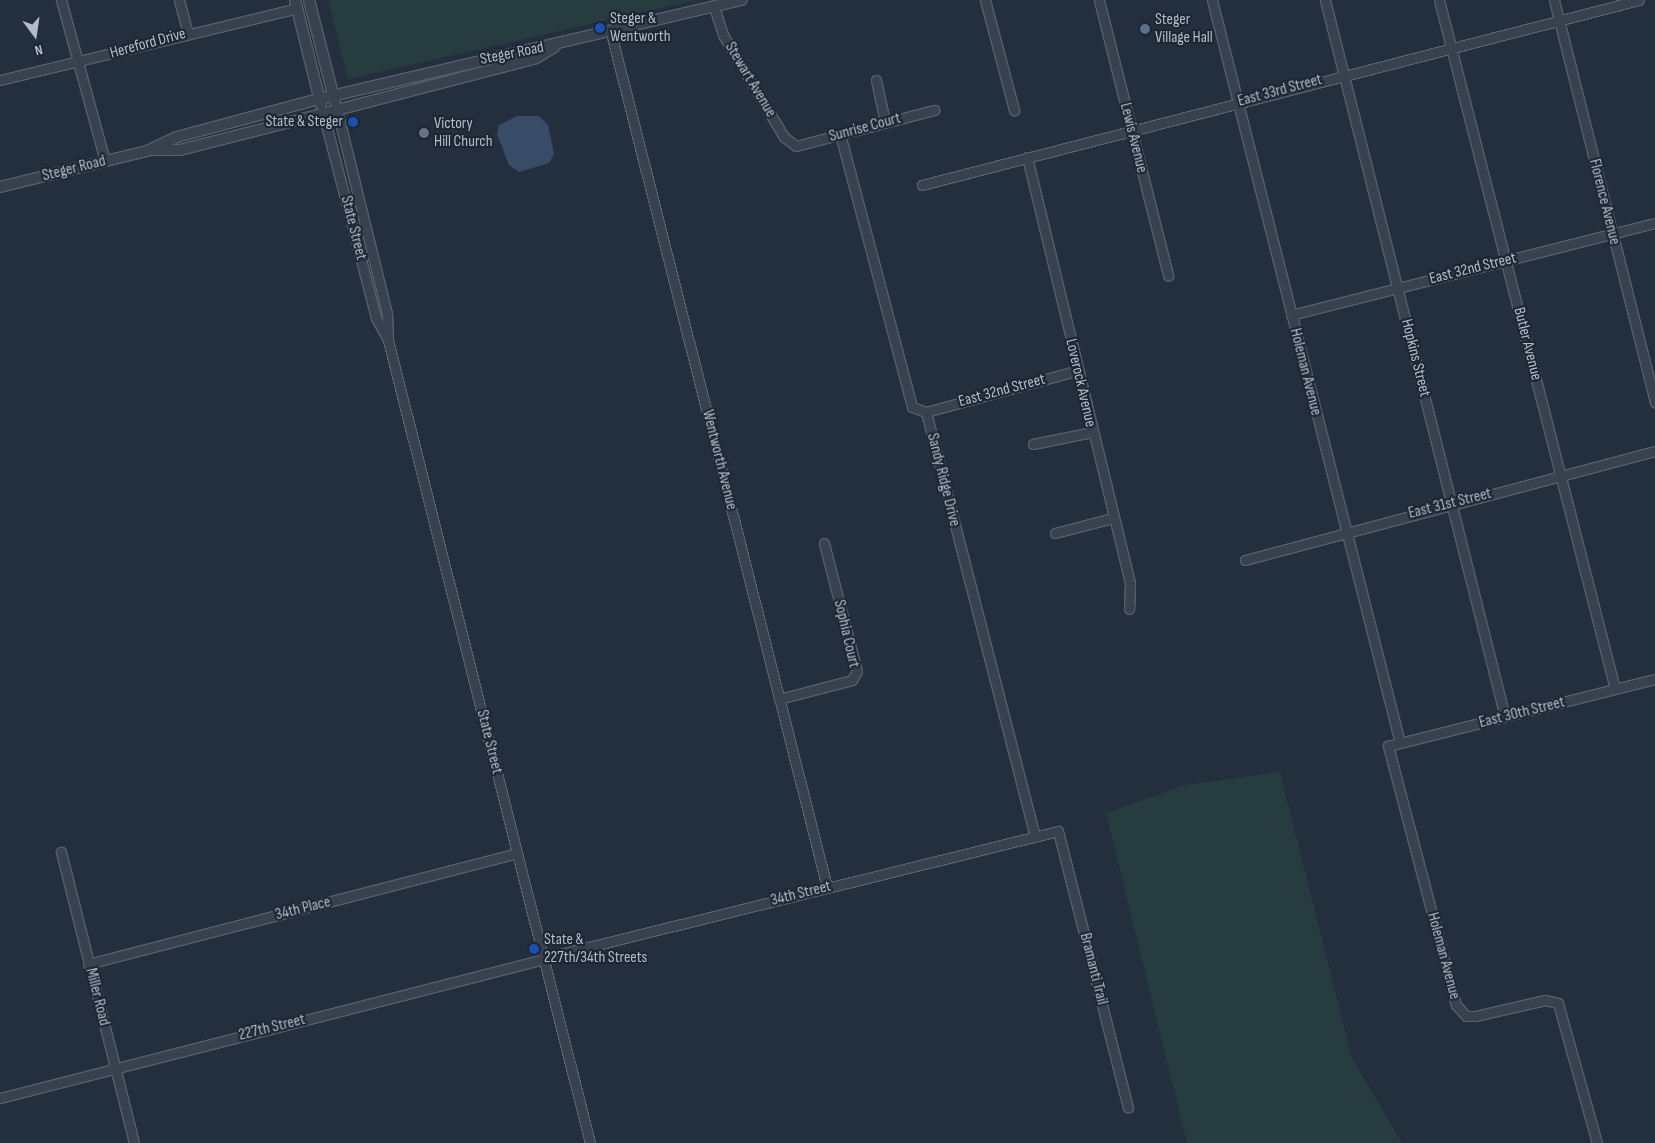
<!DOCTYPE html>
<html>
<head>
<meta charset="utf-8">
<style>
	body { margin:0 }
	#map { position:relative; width:1655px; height:1143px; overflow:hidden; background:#242f3e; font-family:"Sofia Sans Condensed",sans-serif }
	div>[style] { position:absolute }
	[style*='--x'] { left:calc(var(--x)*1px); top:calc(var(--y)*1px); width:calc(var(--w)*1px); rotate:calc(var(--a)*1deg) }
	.green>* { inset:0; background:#263c3f }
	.water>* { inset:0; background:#394c67 }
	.roads { filter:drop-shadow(1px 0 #565f6c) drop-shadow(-1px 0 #565f6c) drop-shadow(0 1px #565f6c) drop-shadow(0 -1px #565f6c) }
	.minor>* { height:9px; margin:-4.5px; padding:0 4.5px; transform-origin:4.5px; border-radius:4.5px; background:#38414e }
	.tertiary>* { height:10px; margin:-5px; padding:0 5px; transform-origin:5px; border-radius:5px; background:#38414e }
	.dots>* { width:14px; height:14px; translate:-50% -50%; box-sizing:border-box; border:2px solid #1d2633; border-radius:50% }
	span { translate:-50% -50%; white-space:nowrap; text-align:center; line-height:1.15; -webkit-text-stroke:4.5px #1d2633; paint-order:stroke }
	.poi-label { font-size:16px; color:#b4bcc9 }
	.left { translate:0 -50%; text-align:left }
	.right { translate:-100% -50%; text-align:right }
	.street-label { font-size:16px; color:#b4bcc9 }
	.north { position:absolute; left:10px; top:10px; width:50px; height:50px; -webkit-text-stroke:4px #1d2633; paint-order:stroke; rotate:166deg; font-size:14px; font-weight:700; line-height:20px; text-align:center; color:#b4bcc9 }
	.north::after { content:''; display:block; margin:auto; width:18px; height:22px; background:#b4bcc9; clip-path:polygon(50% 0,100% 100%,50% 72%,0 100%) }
</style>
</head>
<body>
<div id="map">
	<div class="green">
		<i style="clip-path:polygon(328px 0,697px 0,348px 79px)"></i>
		<i style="clip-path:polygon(1280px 772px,1352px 1058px,1402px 1143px,1187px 1143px,1106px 813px,1185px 785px)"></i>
	</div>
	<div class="water">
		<i style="clip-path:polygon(517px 116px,539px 116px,548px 125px,554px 154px,549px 163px,519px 172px,509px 165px,497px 134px,499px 125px)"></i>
	</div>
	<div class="roads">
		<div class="minor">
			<i style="--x:61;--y:0;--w:167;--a:74.7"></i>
			<i style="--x:179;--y:0;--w:34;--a:75"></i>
			<i style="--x:985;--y:0;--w:114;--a:75.2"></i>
			<i style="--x:1099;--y:0;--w:284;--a:75.9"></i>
			<i style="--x:1212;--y:0;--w:766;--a:75.8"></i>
			<i style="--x:1325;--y:0;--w:739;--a:75.91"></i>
			<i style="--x:1439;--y:0;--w:711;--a:75.67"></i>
			<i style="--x:1554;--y:0;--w:415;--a:75.9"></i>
			<i style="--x:714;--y:7;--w:29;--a:72"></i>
			<i style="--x:723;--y:35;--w:119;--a:59.1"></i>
			<i style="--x:784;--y:137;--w:15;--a:37"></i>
			<i style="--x:796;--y:146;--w:143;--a:-14.6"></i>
			<i style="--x:611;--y:33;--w:881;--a:75.81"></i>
			<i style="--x:0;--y:80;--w:306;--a:-13.6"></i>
			<i style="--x:876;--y:80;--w:43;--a:77.9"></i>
			<i style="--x:337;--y:110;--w:209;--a:76.2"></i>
			<i style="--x:387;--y:313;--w:27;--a:88"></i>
			<i style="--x:388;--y:340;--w:828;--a:75.88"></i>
			<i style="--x:323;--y:113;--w:212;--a:75.5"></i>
			<i style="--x:376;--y:318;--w:23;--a:61"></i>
			<i style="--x:840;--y:134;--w:282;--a:75.2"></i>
			<i style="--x:912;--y:407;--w:15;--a:20"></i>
			<i style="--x:926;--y:412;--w:438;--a:75.6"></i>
			<i style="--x:1027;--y:157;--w:438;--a:76.4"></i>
			<i style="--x:1130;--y:583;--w:26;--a:92"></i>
			<i style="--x:922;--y:185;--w:740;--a:-14.47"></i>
			<i style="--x:1291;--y:315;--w:375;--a:-14.2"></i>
			<i style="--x:926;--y:412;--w:158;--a:-15.4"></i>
			<i style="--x:1033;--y:444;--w:60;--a:-11.5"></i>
			<i style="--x:1055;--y:533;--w:60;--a:-14.5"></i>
			<i style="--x:1245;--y:560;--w:424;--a:-14.9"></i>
			<i style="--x:779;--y:699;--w:75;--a:-14.6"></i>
			<i style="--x:852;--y:680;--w:10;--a:-61"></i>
			<i style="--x:857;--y:671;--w:132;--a:-104.5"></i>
			<i style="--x:61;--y:852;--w:300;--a:75.9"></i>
			<i style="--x:544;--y:958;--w:529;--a:-13.88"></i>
			<i style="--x:1058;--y:831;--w:285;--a:75.8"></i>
			<i style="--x:88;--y:964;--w:443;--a:-14.5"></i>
			<i style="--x:0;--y:1098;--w:561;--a:-14.33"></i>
			<i style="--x:1597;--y:1143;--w:145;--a:-105.6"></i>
			<i style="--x:1558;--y:1003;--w:13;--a:-167"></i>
			<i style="--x:1545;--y:1000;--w:72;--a:167.1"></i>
			<i style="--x:1475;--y:1016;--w:9;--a:180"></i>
			<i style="--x:1466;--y:1016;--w:15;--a:-132"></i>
			<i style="--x:1456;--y:1005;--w:268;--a:-104.7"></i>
			<i style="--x:1388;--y:746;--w:275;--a:-14.1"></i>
		</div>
		<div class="tertiary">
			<i style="--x:295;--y:0;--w:108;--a:76.1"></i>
			<i style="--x:309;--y:0;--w:105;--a:75.7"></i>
			<i style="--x:153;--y:150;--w:27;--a:0"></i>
			<i style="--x:180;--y:150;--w:162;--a:-14.3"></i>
			<i style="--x:337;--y:110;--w:206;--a:-14.6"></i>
			<i style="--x:536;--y:58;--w:21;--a:-31"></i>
			<i style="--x:0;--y:187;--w:151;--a:-13.8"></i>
			<i style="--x:147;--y:151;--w:33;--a:-25"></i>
			<i style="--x:177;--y:137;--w:147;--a:-15"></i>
			<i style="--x:319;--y:99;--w:434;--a:-13.2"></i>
		</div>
	</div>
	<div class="dots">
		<i style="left:600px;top:28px;background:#1a4fb4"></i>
		<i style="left:1145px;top:29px;background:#5c6f8a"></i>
		<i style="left:353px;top:122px;background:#1a4fb4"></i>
		<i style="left:424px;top:133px;background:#6b7280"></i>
		<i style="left:534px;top:949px;background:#1a4fb4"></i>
	</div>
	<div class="poi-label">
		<span class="left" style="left:610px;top:28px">Steger &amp;<br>Wentworth</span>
		<span class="left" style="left:1155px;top:29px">Steger<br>Village Hall</span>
		<span class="right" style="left:343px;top:122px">State &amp; Steger</span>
		<span class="left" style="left:434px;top:133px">Victory<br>Hill Church</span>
		<span class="left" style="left:544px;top:949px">State &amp;<br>227th/34th Streets</span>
	</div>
	<div class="street-label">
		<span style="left:148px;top:44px;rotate:-15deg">Hereford Drive</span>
		<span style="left:512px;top:54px;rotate:-11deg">Steger Road</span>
		<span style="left:750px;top:80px;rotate:59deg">Stewart Avenue</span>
		<span style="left:1280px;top:91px;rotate:-15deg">East 33rd Street</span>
		<span style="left:865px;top:128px;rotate:-15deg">Sunrise Court</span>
		<span style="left:1133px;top:138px;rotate:76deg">Lewis Avenue</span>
		<span style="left:74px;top:169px;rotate:-14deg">Steger Road</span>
		<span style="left:1604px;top:202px;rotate:76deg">Florence Avenue</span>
		<span style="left:353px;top:228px;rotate:76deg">State Street</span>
		<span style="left:1473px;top:269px;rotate:-14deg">East 32nd Street</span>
		<span style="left:1527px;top:344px;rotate:76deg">Butler Avenue</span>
		<span style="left:1415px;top:358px;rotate:76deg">Hopkins Street</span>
		<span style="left:1305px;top:372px;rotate:76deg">Holeman Avenue</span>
		<span style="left:1080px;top:383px;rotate:77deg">Loverock Avenue</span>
		<span style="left:1002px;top:391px;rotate:-15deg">East 32nd Street</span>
		<span style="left:719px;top:460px;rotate:76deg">Wentworth Avenue</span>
		<span style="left:943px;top:480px;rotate:76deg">Sandy Ridge Drive</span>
		<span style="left:1450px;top:504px;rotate:-14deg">East 31st Street</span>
		<span style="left:846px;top:634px;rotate:77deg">Sophia Court</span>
		<span style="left:1522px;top:713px;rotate:-14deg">East 30th Street</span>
		<span style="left:489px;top:742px;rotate:76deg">State Street</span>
		<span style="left:801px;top:894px;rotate:-14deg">34th Street</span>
		<span style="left:303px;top:909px;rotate:-14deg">34th Place</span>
		<span style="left:1443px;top:956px;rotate:75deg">Holeman Avenue</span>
		<span style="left:1093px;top:969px;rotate:76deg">Bramanti Trail</span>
		<span style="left:97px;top:997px;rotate:76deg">Miller Road</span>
		<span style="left:272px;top:1028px;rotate:-14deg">227th Street</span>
	</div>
	<div class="north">N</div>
</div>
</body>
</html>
